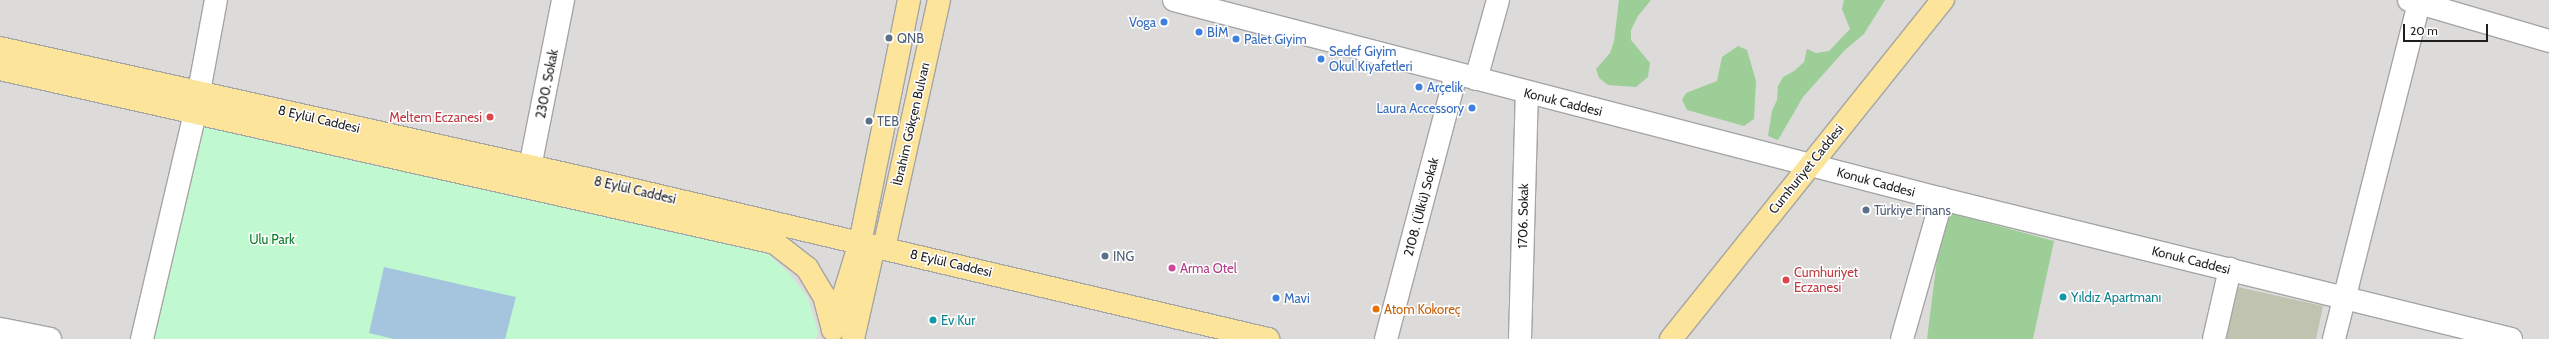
<!DOCTYPE html>
<html>
<head>
<meta charset="utf-8">
<style>
	body { margin:0 }
	#map { position:relative; width:2549px; height:339px; overflow:hidden; background:#efede3; font-family:Cabin,sans-serif }
	div>[style] { position:absolute }
	[style*='--x'] { left:calc(var(--x)*1px); top:calc(var(--y)*1px); width:calc(var(--w)*1px); rotate:calc(var(--a)*1deg) }
	.residential>* { inset:0; background:#dcdbda; transform-origin:0 0 }
	.construction>* { inset:0; background:#bfc3af }
	.forest>* { inset:0; background:#9ece98 }
	.park>* { inset:0; background:#c0f9cf }
	.water>* { inset:0; background:#a4c5dd }
	.roads { filter:drop-shadow(1px 0 #a5a5a5) drop-shadow(-1px 0 #a5a5a5) drop-shadow(0 1px #a5a5a5) drop-shadow(0 -1px #a5a5a5) }
	.minor>* { height:22px; margin:-11px; padding:0 11px; transform-origin:11px; border-radius:11px; background:#fff }
	.major>* { height:22px; margin:-11px; padding:0 11px; transform-origin:11px; border-radius:11px; background:#fce49b }
	.dots>* { width:11px; height:11px; translate:-50% -50%; box-sizing:border-box; border:2px solid #fff; border-radius:50% }
	span { translate:-50% -50%; white-space:nowrap; text-align:center; line-height:1.15; -webkit-text-stroke:3px #fff; paint-order:stroke }
	.shop-label { font-size:13px; color:#366cbe }
	.right { translate:-100% -50%; text-align:right }
	.left { translate:0 -50%; text-align:left }
	.service-label { font-size:13px; color:#4e5e75 }
	.street-label { font-size:13px; color:#1e1e1e }
	.health-label { font-size:13px; color:#be3a42 }
	.park-label { font-size:13px; color:#0b7c2a }
	.hotel-label { font-size:13px; color:#b23c85 }
	.culture-label { font-size:13px; color:#0d838f }
	.food-label { font-size:13px; color:#c56008 }
	.scale { position:absolute; left:2403px; top:24px; width:85px; height:18px; box-sizing:border-box; border:2px solid #1e1e1e; border-top:0; padding-left:5px; font-size:12px; line-height:14px; white-space:nowrap; color:#1e1e1e; -webkit-text-stroke:3px #fff; paint-order:stroke }
</style>
</head>
<body>
<div id="map">
	<div class="residential">
		<i style="left:0;top:0;width:2549px;height:339px"></i>
	</div>
	<div class="construction">
		<i style="clip-path:polygon(2238px 287px,2323px 306px,2316px 339px,2226px 339px)"></i>
	</div>
	<div class="forest">
		<i style="clip-path:polygon(1619px 0,1651px 0,1638px 16px,1631px 30px,1631px 40px,1650px 63px,1648px 77px,1636px 87px,1608px 85px,1599px 78px,1596px 69px,1610px 53px,1614px 41px)"></i>
		<i style="clip-path:polygon(1844px 0,1885px 0,1864px 34px,1845px 50px,1803px 97px,1778px 140px,1768px 136px,1772px 111px,1777px 100px,1778px 86px,1783px 77px,1794px 71px,1804px 62px,1807px 49px,1816px 53px,1829px 51px,1850px 29px,1842px 9px)"></i>
		<i style="clip-path:polygon(1738px 46px,1747px 50px,1756px 81px,1754px 119px,1744px 126px,1687px 110px,1682px 100px,1686px 93px,1717px 81px,1722px 57px)"></i>
		<i style="clip-path:polygon(1943px 211px,2054px 241px,2033px 339px,1927px 339px)"></i>
	</div>
	<div class="park">
		<i style="clip-path:polygon(198px 119px,766px 252px,789px 273px,808px 298px,818px 332px,816px 339px,143px 339px)"></i>
	</div>
	<div class="water">
		<i style="clip-path:polygon(384px 267px,516px 297px,505px 339px,394px 339px,369px 333px)"></i>
	</div>
	<div class="roads">
		<div class="minor">
			<i style="--x:1174;--y:0;--w:793;--a:14.53"></i>
			<i style="--x:1942;--y:199;--w:586;--a:13.82"></i>
			<i style="--x:2409;--y:0;--w:146;--a:16.3"></i>
			<i style="--x:1476;--y:79;--w:82;--a:-74.4"></i>
			<i style="--x:530;--y:167;--w:170;--a:-78.8"></i>
			<i style="--x:0;--y:329;--w:51;--a:11.3"></i>
			<i style="--x:142;--y:339;--w:232;--a:-76.8"></i>
			<i style="--x:195;--y:113;--w:115;--a:-79.5"></i>
			<i style="--x:1386;--y:339;--w:274;--a:-75.2"></i>
			<i style="--x:1520;--y:339;--w:247;--a:-88.4"></i>
			<i style="--x:1902;--y:339;--w:146;--a:-74.1"></i>
			<i style="--x:2214;--y:339;--w:72;--a:-77.1"></i>
			<i style="--x:2334;--y:339;--w:350;--a:-75.8"></i>
		</div>
		<div class="major">
			<i style="--x:0;--y:48;--w:593;--a:12.56"></i>
			<i style="--x:579;--y:177;--w:708;--a:13.23"></i>
			<i style="--x:0;--y:69;--w:794;--a:12.65"></i>
			<i style="--x:775;--y:243;--w:41;--a:38"></i>
			<i style="--x:807;--y:268;--w:33;--a:59"></i>
			<i style="--x:824;--y:296;--w:34;--a:75"></i>
			<i style="--x:884;--y:248;--w:254;--a:-77.5"></i>
			<i style="--x:833;--y:330;--w:91;--a:-72.8"></i>
			<i style="--x:860;--y:243;--w:248;--a:-78.6"></i>
			<i style="--x:853;--y:339;--w:95;--a:-77.3"></i>
			<i style="--x:1671;--y:339;--w:435;--a:-51.3"></i>
		</div>
	</div>
	<div class="dots">
		<i style="left:1164px;top:22px;background:#3f7fe0"></i>
		<i style="left:1199px;top:32px;background:#3f7fe0"></i>
		<i style="left:889px;top:38px;background:#5c6f8a"></i>
		<i style="left:1236px;top:39px;background:#3f7fe0"></i>
		<i style="left:1321px;top:59px;background:#3f7fe0"></i>
		<i style="left:1419px;top:87px;background:#3f7fe0"></i>
		<i style="left:1472px;top:108px;background:#3f7fe0"></i>
		<i style="left:490px;top:117px;background:#e0444e"></i>
		<i style="left:869px;top:121px;background:#5c6f8a"></i>
		<i style="left:1866px;top:210px;background:#5c6f8a"></i>
		<i style="left:1105px;top:256px;background:#5c6f8a"></i>
		<i style="left:1172px;top:268px;background:#d1479c"></i>
		<i style="left:1786px;top:280px;background:#e0444e"></i>
		<i style="left:2063px;top:297px;background:#0f9aa8"></i>
		<i style="left:1276px;top:298px;background:#3f7fe0"></i>
		<i style="left:1376px;top:309px;background:#e8710a"></i>
		<i style="left:933px;top:320px;background:#0f9aa8"></i>
	</div>
	<div class="shop-label">
		<span class="right" style="left:1156px;top:22px">Voga</span>
		<span class="left" style="left:1207px;top:32px">BİM</span>
		<span class="left" style="left:1244px;top:39px">Palet Giyim</span>
		<span class="left" style="left:1329px;top:59px">Sedef Giyim<br>Okul Kıyafetleri</span>
		<span class="left" style="left:1427px;top:87px">Arçelik</span>
		<span class="right" style="left:1464px;top:108px">Laura Accessory</span>
		<span class="left" style="left:1284px;top:298px">Mavi</span>
	</div>
	<div class="service-label">
		<span class="left" style="left:897px;top:38px">QNB</span>
		<span class="left" style="left:877px;top:121px">TEB</span>
		<span class="left" style="left:1874px;top:210px">Türkiye Finans</span>
		<span class="left" style="left:1113px;top:256px">ING</span>
	</div>
	<div class="street-label">
		<span style="left:547px;top:84px;rotate:-79deg">2300. Sokak</span>
		<span style="left:1563px;top:102px;rotate:14deg">Konuk Caddesi</span>
		<span style="left:319px;top:119px;rotate:13deg">8 Eylül Caddesi</span>
		<span style="left:911px;top:124px;rotate:-77deg">İbrahim Gökçen Bulvarı</span>
		<span style="left:1806px;top:169px;rotate:-51deg">Cumhuriyet Caddesi</span>
		<span style="left:1876px;top:182px;rotate:15deg">Konuk Caddesi</span>
		<span style="left:635px;top:190px;rotate:13deg">8 Eylül Caddesi</span>
		<span style="left:1421px;top:207px;rotate:-75deg">2108. (Ülkü) Sokak</span>
		<span style="left:1523px;top:216px;rotate:-89deg">1706. Sokak</span>
		<span style="left:2191px;top:260px;rotate:14deg">Konuk Caddesi</span>
		<span style="left:951px;top:263px;rotate:13deg">8 Eylül Caddesi</span>
	</div>
	<div class="health-label">
		<span class="right" style="left:482px;top:117px">Meltem Eczanesi</span>
		<span class="left" style="left:1794px;top:280px">Cumhuriyet<br>Eczanesi</span>
	</div>
	<div class="park-label">
		<span style="left:272px;top:239px">Ulu Park</span>
	</div>
	<div class="hotel-label">
		<span class="left" style="left:1180px;top:268px">Arma Otel</span>
	</div>
	<div class="culture-label">
		<span class="left" style="left:2071px;top:297px">Yıldız Apartmanı</span>
		<span class="left" style="left:941px;top:320px">Ev Kur</span>
	</div>
	<div class="food-label">
		<span class="left" style="left:1384px;top:309px">Atom Kokoreç</span>
	</div>
	<div class="scale">20 m</div>
</div>
</body>
</html>
